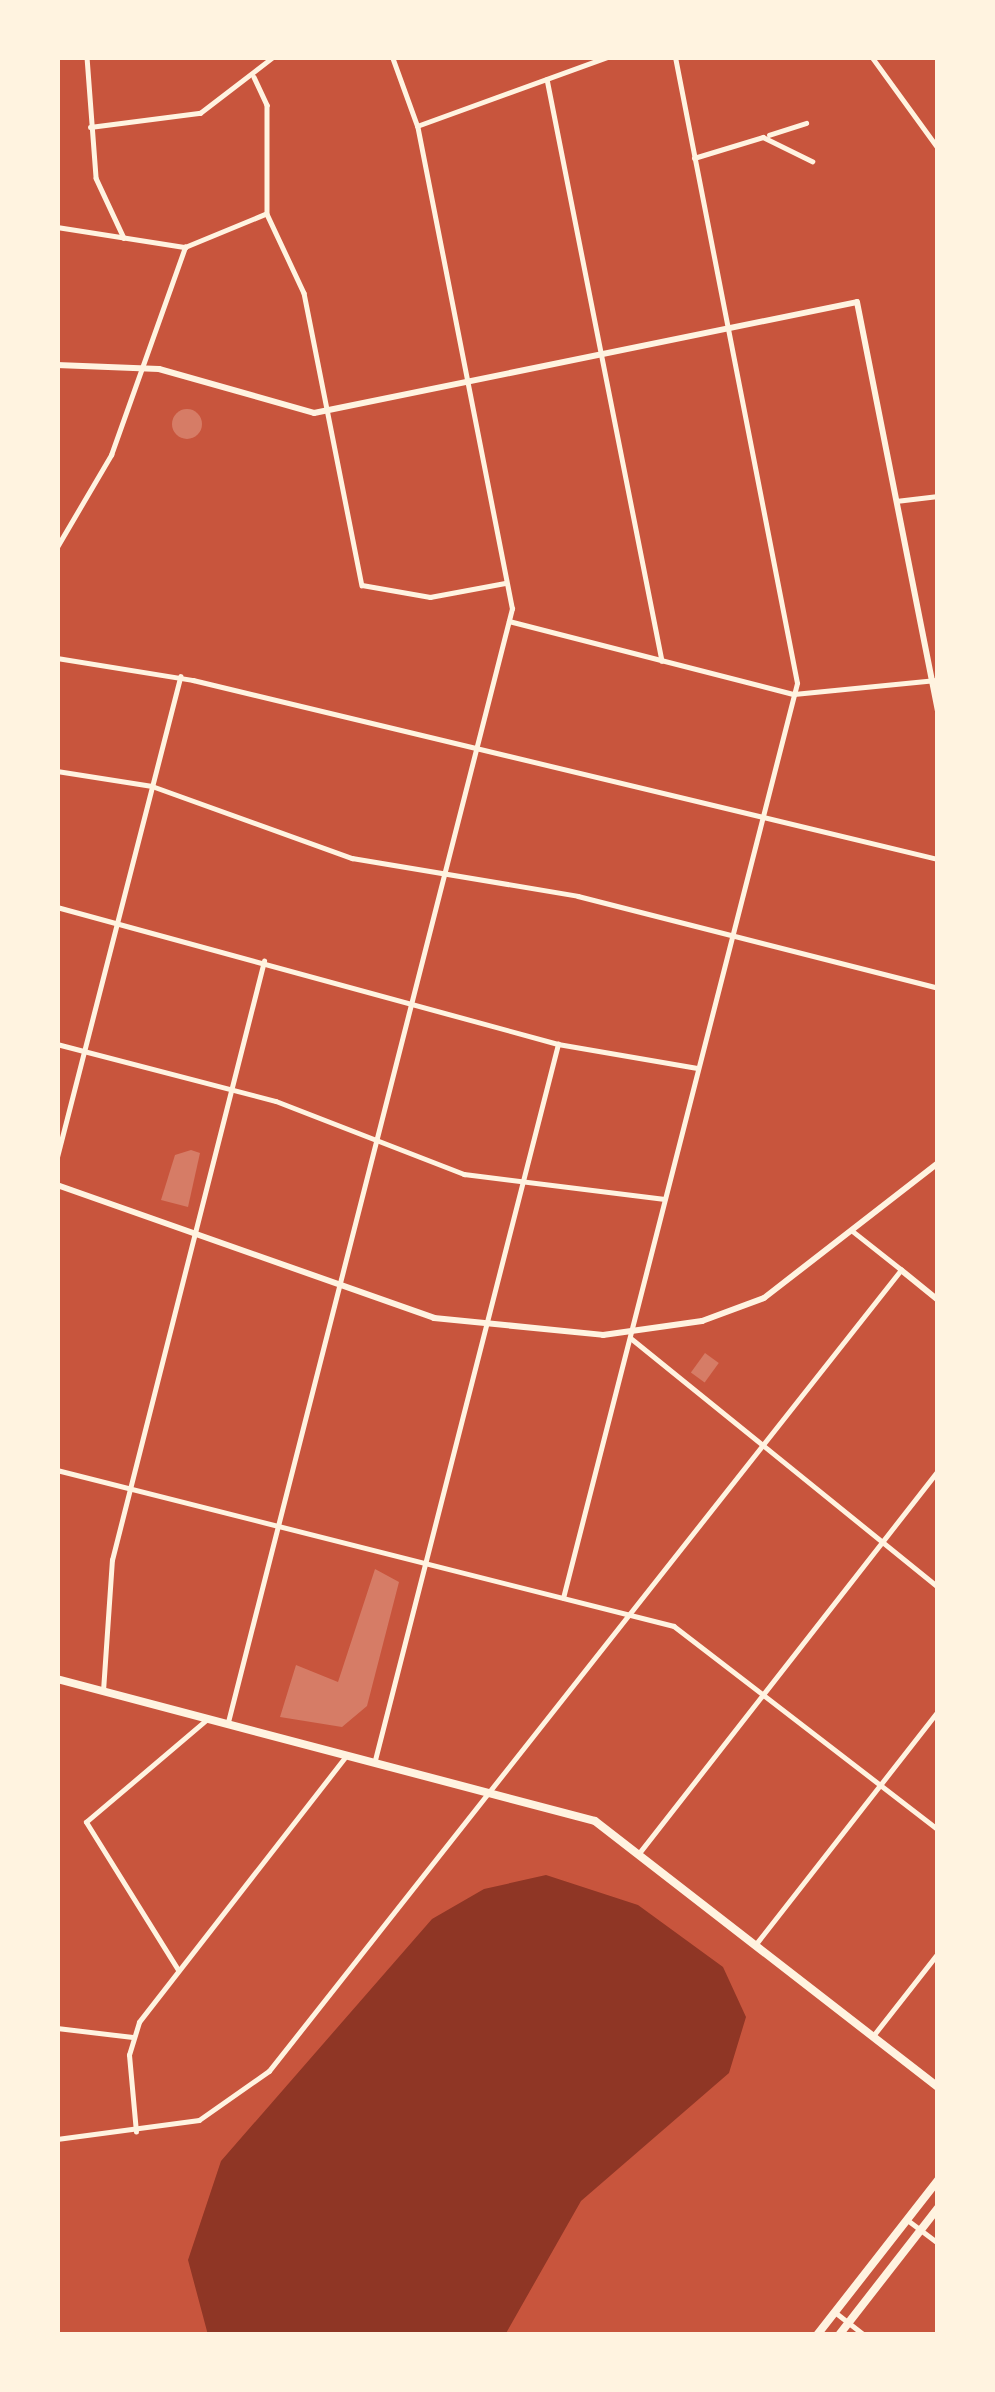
<!DOCTYPE html>
<html>
<head>
<meta charset="utf-8">
<style>
	body { margin:0 }
	#map { position:relative; width:995px; height:2392px; overflow:hidden; background:#c8553d; font-family:Rubik,sans-serif }
	div>[style] { position:absolute }
	[style*='--x'] { left:calc(var(--x)*1px); top:calc(var(--y)*1px); width:calc(var(--w)*1px); rotate:calc(var(--a)*1deg) }
	.water>* { inset:0; background:#8f3625 }
	.building>* { inset:0; background:#d67c66; transform-origin:0 0 }
	.round { border-radius:50% }
	.minor>* { height:4.5px; margin:-2.25px; padding:0 2.25px; transform-origin:2.25px; border-radius:2.25px; background:#fff3e0 }
	.tertiary>* { height:6px; margin:-3px; padding:0 3px; transform-origin:3px; border-radius:3px; background:#fff3e0 }
	.secondary>* { height:6px; margin:-3px; padding:0 3px; transform-origin:3px; border-radius:3px; background:#fff3e0 }
	.primary>* { height:8px; margin:-4px; padding:0 4px; transform-origin:4px; border-radius:4px; background:#fff3e0 }
	span { translate:-50% -50%; white-space:nowrap; text-align:center; line-height:1.15; -webkit-text-stroke:9px #fff3e0; paint-order:stroke }
	.frame { position:absolute; inset:0; border:60px solid #fff3e0; pointer-events:none }
</style>
</head>
<body>
<div id="map">
	<div class="water">
		<i style="clip-path:polygon(546px 1875px,638px 1905px,723px 1967px,746px 2017px,729px 2073px,581px 2201px,505px 2335px,208px 2335px,188px 2260px,221px 2161px,432px 1919px,484px 1889px)"></i>
	</div>
	<div class="building">
		<i class="round" style="left:172px;top:409px;width:30px;height:30px"></i>
		<i style="clip-path:polygon(191px 1150px,200px 1153px,188px 1207px,161px 1200px,175px 1155px)"></i>
		<i style="left:705px;top:1353px;width:17px;height:24px;rotate:36deg"></i>
		<i style="clip-path:polygon(375px 1569px,399px 1582px,367px 1706px,342px 1727px,280px 1717px,296px 1665px,338px 1682px)"></i>
	</div>
	<div class="minor">
		<i style="--x:87;--y:57;--w:121;--a:85.7"></i>
		<i style="--x:96;--y:178;--w:66;--a:65"></i>
		<i style="--x:90;--y:57;--w:67;--a:0"></i>
		<i style="--x:872;--y:57;--w:112;--a:54"></i>
		<i style="--x:254;--y:77;--w:31;--a:65"></i>
		<i style="--x:267;--y:105;--w:109;--a:90"></i>
		<i style="--x:267;--y:214;--w:87;--a:64.9"></i>
		<i style="--x:304;--y:293;--w:298;--a:78.8"></i>
		<i style="--x:362;--y:585;--w:69;--a:10"></i>
		<i style="--x:430;--y:597;--w:76;--a:-10.6"></i>
		<i style="--x:547;--y:79;--w:593;--a:78.82"></i>
		<i style="--x:417;--y:126;--w:203;--a:-19.9"></i>
		<i style="--x:90;--y:127;--w:111;--a:-7.3"></i>
		<i style="--x:200;--y:113;--w:92;--a:-37.5"></i>
		<i style="--x:769;--y:135;--w:39;--a:-18"></i>
		<i style="--x:694;--y:158;--w:72;--a:-16.9"></i>
		<i style="--x:763;--y:137;--w:55;--a:26.1"></i>
		<i style="--x:57;--y:227;--w:130;--a:8.9"></i>
		<i style="--x:185;--y:247;--w:87;--a:-22.4"></i>
		<i style="--x:896;--y:501;--w:42;--a:-6.8"></i>
		<i style="--x:57;--y:547;--w:107;--a:-59.6"></i>
		<i style="--x:111;--y:455;--w:221;--a:-70.4"></i>
		<i style="--x:509;--y:621;--w:294;--a:14.4"></i>
		<i style="--x:794;--y:694;--w:145;--a:-5.6"></i>
		<i style="--x:57;--y:658;--w:138;--a:9.2"></i>
		<i style="--x:193;--y:680;--w:766;--a:13.51"></i>
		<i style="--x:57;--y:771;--w:96;--a:9"></i>
		<i style="--x:152;--y:786;--w:213;--a:19.8"></i>
		<i style="--x:352;--y:858;--w:229;--a:9.5"></i>
		<i style="--x:578;--y:896;--w:372;--a:14.3"></i>
		<i style="--x:57;--y:907;--w:519;--a:15.29"></i>
		<i style="--x:558;--y:1044;--w:141;--a:9.8"></i>
		<i style="--x:57;--y:1044;--w:226;--a:14.6"></i>
		<i style="--x:276;--y:1101;--w:202;--a:21.2"></i>
		<i style="--x:464;--y:1174;--w:202;--a:7.1"></i>
		<i style="--x:57;--y:1157;--w:496;--a:-75.6"></i>
		<i style="--x:632;--y:1339;--w:394;--a:39"></i>
		<i style="--x:57;--y:1470;--w:636;--a:14.19"></i>
		<i style="--x:674;--y:1626;--w:333;--a:37.6"></i>
		<i style="--x:563;--y:1598;--w:944;--a:-75.65"></i>
		<i style="--x:797;--y:683;--w:638;--a:-101.03"></i>
		<i style="--x:103;--y:1691;--w:131;--a:-86.1"></i>
		<i style="--x:112;--y:1560;--w:618;--a:-75.76"></i>
		<i style="--x:228;--y:1722;--w:1149;--a:-75.69"></i>
		<i style="--x:512;--y:609;--w:492;--a:-101.1"></i>
		<i style="--x:417;--y:126;--w:73;--a:-109.9"></i>
		<i style="--x:375;--y:1760;--w:739;--a:-75.66"></i>
		<i style="--x:640;--y:1852;--w:484;--a:-52"></i>
		<i style="--x:756;--y:1944;--w:296;--a:-52"></i>
		<i style="--x:178;--y:1970;--w:174;--a:-121.9"></i>
		<i style="--x:86;--y:1822;--w:156;--a:-40.3"></i>
		<i style="--x:57;--y:2028;--w:76;--a:6.8"></i>
		<i style="--x:873;--y:2036;--w:105;--a:-51.9"></i>
		<i style="--x:136;--y:2132;--w:77;--a:-95.2"></i>
		<i style="--x:129;--y:2055;--w:34;--a:-73"></i>
		<i style="--x:139;--y:2022;--w:338;--a:-52.1"></i>
		<i style="--x:57;--y:2139;--w:143;--a:-7.6"></i>
		<i style="--x:199;--y:2120;--w:85;--a:-35"></i>
		<i style="--x:269;--y:2071;--w:1020;--a:-51.73"></i>
		<i style="--x:901;--y:1270;--w:61;--a:-141.6"></i>
		<i style="--x:909;--y:2221;--w:36;--a:37"></i>
		<i style="--x:835;--y:2312;--w:37;--a:38"></i>
	</div>
	<div class="tertiary">
		<i style="--x:57;--y:365;--w:102;--a:2.2"></i>
		<i style="--x:159;--y:369;--w:161;--a:15.8"></i>
		<i style="--x:314;--y:413;--w:554;--a:-11.55"></i>
		<i style="--x:857;--y:302;--w:417;--a:78.8"></i>
		<i style="--x:901;--y:1270;--w:48;--a:39"></i>
	</div>
	<div class="secondary">
		<i style="--x:57;--y:1185;--w:400;--a:19.4"></i>
		<i style="--x:434;--y:1318;--w:170;--a:5.7"></i>
		<i style="--x:603;--y:1335;--w:100;--a:-8"></i>
		<i style="--x:702;--y:1321;--w:66;--a:-20.4"></i>
		<i style="--x:764;--y:1298;--w:220;--a:-37.8"></i>
	</div>
	<div class="primary">
		<i style="--x:57;--y:1679;--w:556;--a:14.79"></i>
		<i style="--x:595;--y:1821;--w:434;--a:37.8"></i>
		<i style="--x:817;--y:2335;--w:197;--a:-52"></i>
		<i style="--x:839;--y:2335;--w:161;--a:-52.1"></i>
	</div>
	<div class="frame"></div>
</div>
</body>
</html>
